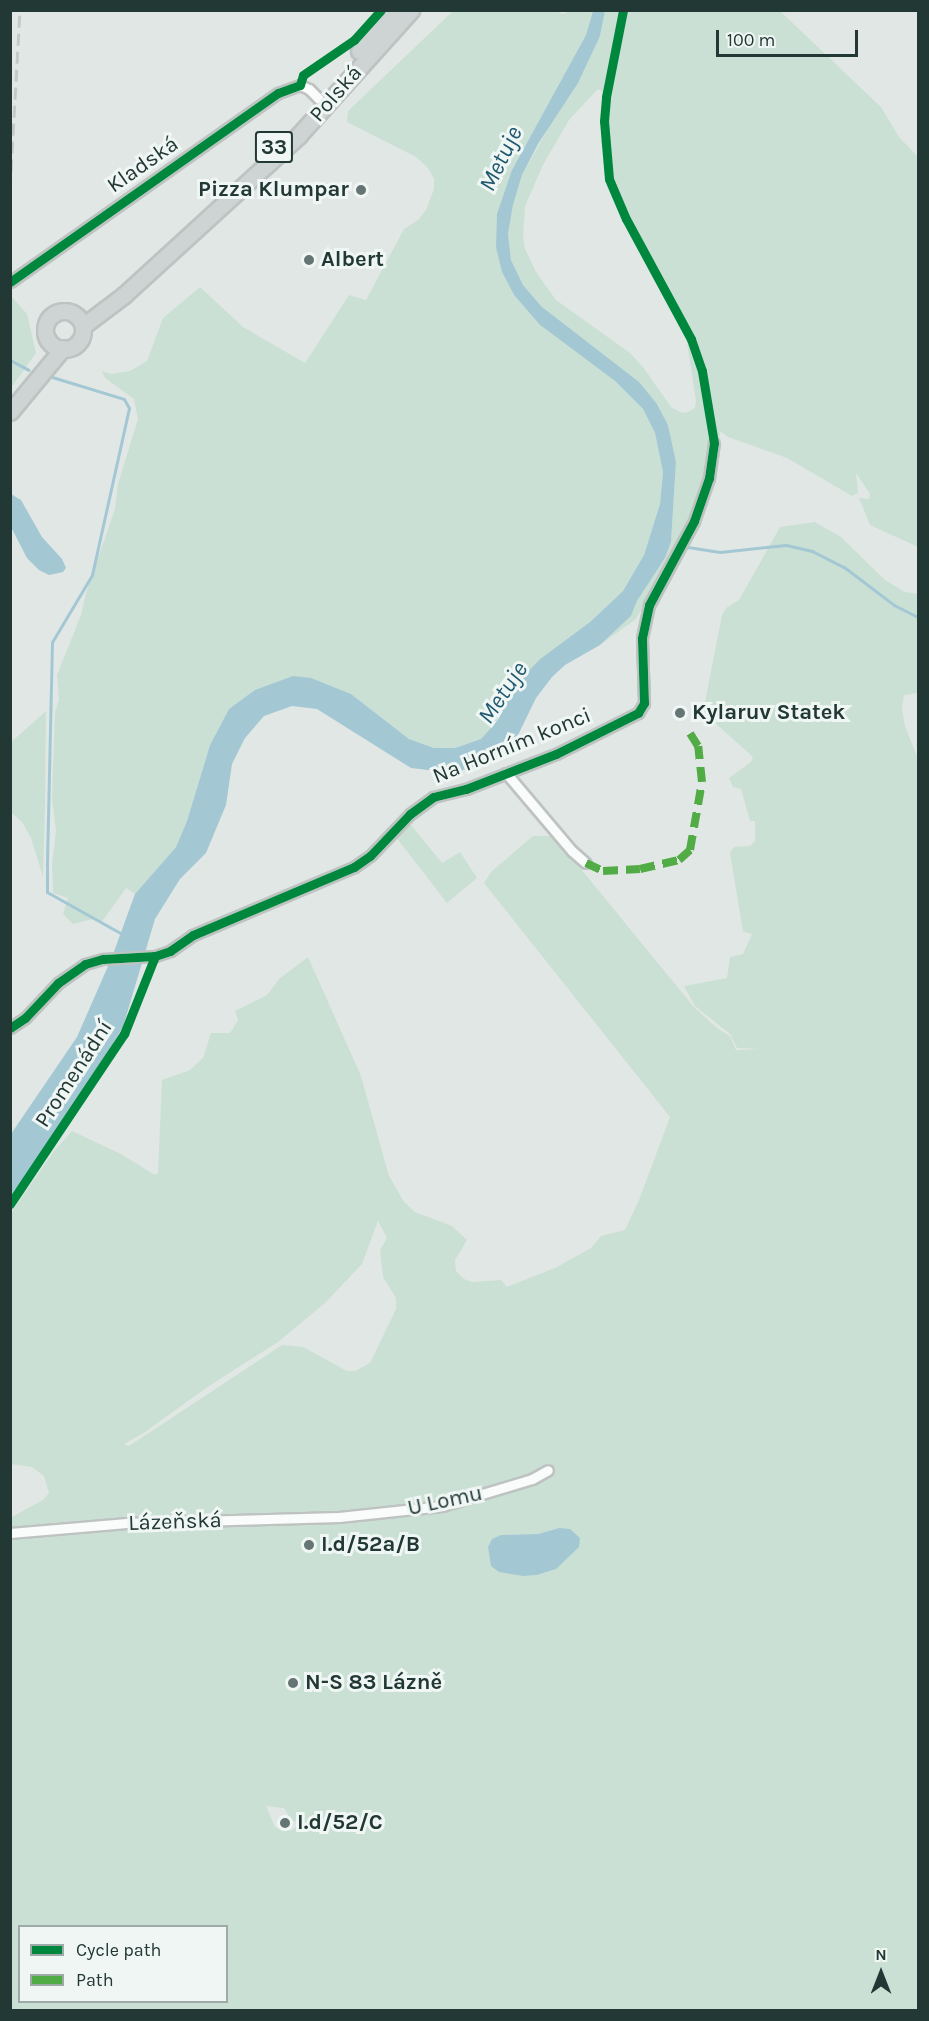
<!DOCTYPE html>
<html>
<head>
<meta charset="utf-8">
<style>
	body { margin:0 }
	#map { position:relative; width:929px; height:2021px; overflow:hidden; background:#e1e7e5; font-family:Karla,sans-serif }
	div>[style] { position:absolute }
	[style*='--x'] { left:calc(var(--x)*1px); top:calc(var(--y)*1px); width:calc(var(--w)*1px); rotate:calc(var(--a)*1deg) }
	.green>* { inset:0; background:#cbe0d4 }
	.water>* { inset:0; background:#a3c8d4 }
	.stream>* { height:3px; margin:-1.5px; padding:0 1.5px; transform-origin:1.5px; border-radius:1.5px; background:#a3c8d4 }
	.roads { filter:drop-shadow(2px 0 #bec3c2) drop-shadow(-2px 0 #bec3c2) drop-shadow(0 2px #bec3c2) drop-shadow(0 -2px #bec3c2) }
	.minor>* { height:9px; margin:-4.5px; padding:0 4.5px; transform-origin:4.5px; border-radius:4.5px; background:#fafbfb }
	.primary>* { height:15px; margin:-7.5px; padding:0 7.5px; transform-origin:7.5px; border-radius:7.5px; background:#cdd4d3 }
	.primary>.ring { margin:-7.5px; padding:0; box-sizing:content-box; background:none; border:15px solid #cdd4d3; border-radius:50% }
	.rail>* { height:3px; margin-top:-1.5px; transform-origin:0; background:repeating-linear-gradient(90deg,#c5c9c8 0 12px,transparent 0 18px) }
	.quiet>* { height:8px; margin-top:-4px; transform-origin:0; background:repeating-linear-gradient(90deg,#52ac45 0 15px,transparent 0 23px) }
	.cycleway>* { height:9px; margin:-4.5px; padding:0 4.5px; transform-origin:4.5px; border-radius:4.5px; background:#00873e }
	.dots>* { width:16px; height:16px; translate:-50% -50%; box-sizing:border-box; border:3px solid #eff6f4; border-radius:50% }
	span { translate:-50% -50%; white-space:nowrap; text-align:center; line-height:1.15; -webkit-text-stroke:6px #eff6f4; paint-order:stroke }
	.shield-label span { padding:2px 4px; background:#eff6f4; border:2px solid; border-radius:4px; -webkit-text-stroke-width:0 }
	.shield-label { font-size:21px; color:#213835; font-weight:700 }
	.street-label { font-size:22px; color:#213835 }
	.poi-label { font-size:22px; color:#213835; font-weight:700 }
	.right { translate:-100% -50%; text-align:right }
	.left { translate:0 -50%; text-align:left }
	.water-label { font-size:24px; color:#1f5970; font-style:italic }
	.frame { position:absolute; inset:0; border:12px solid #213835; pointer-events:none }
	.legend { position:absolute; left:18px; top:1925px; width:210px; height:78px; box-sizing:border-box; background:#eff6f4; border:2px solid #9daaa8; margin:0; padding:8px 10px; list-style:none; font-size:18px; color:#213835 }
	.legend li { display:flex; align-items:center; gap:12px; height:30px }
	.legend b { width:30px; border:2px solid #9daaa8 }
	.north { position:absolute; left:851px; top:1943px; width:60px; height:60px; -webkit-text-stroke:4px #eff6f4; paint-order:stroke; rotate:0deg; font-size:16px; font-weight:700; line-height:24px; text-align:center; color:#213835 }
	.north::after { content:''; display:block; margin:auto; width:21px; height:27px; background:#213835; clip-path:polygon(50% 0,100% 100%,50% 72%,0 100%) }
	.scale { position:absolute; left:716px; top:30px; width:142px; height:27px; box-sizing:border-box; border:3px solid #213835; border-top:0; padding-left:8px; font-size:18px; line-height:21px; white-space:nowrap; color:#213835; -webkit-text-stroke:4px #eff6f4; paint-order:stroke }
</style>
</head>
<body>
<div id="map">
	<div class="green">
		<i style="clip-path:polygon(553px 10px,563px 14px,571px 11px,593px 11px,586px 35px,512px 170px,502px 272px,514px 295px,540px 325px,615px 381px,643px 409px,655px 433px,663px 472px,660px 504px,644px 555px,623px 591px,590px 622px,540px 659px,515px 685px,498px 720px,482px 739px,455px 748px,434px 748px,409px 739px,351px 694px,229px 709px,210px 745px,187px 821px,176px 847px,135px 894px,126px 888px,101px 923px,93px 919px,73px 924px,63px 914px,68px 898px,53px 893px,52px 864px,56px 831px,52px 798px,55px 712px,59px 700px,57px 675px,81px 615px,86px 593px,115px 509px,118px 484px,138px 419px,134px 399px,105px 378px,102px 371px,111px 374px,130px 371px,147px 361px,163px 318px,200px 287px,243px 327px,305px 363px,349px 295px,366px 300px,404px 229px,418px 220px,426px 210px,434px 189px,434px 179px,428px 168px,416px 157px,347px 122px,348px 111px,453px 11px)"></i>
		<i style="clip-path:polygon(evenodd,605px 11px,780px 11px,881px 107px,899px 137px,918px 157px,918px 547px,870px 525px,859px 498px,869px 499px,870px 494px,856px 473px,858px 493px,852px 496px,787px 458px,728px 437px,720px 431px,716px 479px,636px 619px,600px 645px,631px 616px,637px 601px,665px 558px,671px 542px,676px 462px,668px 425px,657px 404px,542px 307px,523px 285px,511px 260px,508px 234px,513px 205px,522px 175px,600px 36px,605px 11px,598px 89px,602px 91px,601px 141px,607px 187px,617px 209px,682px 327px,687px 342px,696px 401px,695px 408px,688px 412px,682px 413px,671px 407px,643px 367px,630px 353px,556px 300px,536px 272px,525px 249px,523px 237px,525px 206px,543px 165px,569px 120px,598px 89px)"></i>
		<i style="clip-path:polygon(12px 297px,27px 314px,36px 353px,11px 388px)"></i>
		<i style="clip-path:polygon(evenodd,815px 522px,841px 537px,885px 580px,905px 592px,918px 594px,918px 693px,904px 695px,902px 709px,905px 726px,918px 759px,918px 2010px,11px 2010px,10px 1518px,43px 1500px,49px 1493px,44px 1476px,32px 1467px,11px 1464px,11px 1213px,54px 1151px,72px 1131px,121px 1154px,155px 1175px,158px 1173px,162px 1080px,190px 1070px,203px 1058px,211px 1033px,230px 1033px,238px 1020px,235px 1011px,267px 995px,279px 979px,308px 957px,361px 1076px,389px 1176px,404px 1202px,415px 1212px,452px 1226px,467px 1240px,455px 1260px,456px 1271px,464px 1279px,472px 1282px,501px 1280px,507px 1287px,557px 1267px,591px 1248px,601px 1236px,625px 1230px,639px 1200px,670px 1117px,484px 883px,492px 871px,533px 836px,554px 836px,693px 1006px,717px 1028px,730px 1036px,736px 1050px,761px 1049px,737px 1048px,730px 1034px,695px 1006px,684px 986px,727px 978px,730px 957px,743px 954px,752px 934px,743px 932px,730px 853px,734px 847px,750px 846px,755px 841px,755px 821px,750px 821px,741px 789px,733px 787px,729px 778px,751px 762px,753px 757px,703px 712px,722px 615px,726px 608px,739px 600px,780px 527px,815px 522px,378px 1221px,387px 1238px,380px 1250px,383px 1277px,396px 1298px,396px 1309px,370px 1363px,355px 1371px,347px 1371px,303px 1347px,282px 1345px,129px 1446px,124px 1444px,145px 1432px,209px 1386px,278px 1342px,325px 1303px,362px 1264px,378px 1221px,815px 522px,559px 1528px,556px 1569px,537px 1575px,523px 1576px,501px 1535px,538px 1534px,559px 1528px,815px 522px,266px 1806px,284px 1808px,292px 1821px,297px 1822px,297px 1826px,292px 1830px,283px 1831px,275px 1827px,266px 1806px,815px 522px,20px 1926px,226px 1926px,226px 2002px,20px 2002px,20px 1926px)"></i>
		<i style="clip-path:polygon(46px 711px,45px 805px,43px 877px,31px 838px,22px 822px,11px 812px,10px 743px)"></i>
		<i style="clip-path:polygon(411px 825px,442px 863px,460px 852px,477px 878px,447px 903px,395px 836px,405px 826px)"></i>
	</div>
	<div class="water">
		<i style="clip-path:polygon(593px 11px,605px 11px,600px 36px,578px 83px,538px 144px,522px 175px,513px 205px,508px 234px,511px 260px,523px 285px,542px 307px,639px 382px,657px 404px,668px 425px,676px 462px,671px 542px,665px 558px,637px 601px,631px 616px,600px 645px,565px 665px,552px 677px,536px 698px,519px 733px,505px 750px,483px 764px,453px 773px,411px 768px,317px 709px,292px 706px,264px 716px,245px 738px,232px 764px,226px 805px,206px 853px,180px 879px,155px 919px,123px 1027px,67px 1118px,11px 1195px,11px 1134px,77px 1037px,112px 957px,135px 894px,176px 847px,187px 821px,210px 745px,229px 709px,255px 690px,293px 676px,311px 678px,351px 694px,409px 739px,434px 748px,455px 748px,481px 739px,498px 720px,515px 685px,540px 659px,590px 622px,623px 591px,644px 555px,660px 504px,663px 472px,655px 433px,643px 409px,615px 381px,540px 325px,514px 295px,502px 272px,496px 247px,497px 214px,512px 170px,586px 35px)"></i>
		<i style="clip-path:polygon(11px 494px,21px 500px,42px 537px,62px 559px,66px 568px,63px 572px,49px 575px,39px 570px,27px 558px,11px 527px)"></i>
		<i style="clip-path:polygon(559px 1528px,570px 1529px,580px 1538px,579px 1547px,556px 1569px,537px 1575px,523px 1576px,499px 1572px,491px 1566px,488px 1547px,492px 1539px,501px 1535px,538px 1534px)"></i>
	</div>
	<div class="stream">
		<i style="--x:10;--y:360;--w:21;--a:28"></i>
		<i style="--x:52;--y:377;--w:75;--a:17"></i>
		<i style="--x:124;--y:399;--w:10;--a:61"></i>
		<i style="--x:129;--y:408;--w:171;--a:102.5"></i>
		<i style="--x:92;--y:575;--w:78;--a:120.8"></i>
		<i style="--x:52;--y:642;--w:224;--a:91.3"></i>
		<i style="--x:47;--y:866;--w:26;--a:90"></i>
		<i style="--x:47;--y:892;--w:86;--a:29.2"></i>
		<i style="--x:688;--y:547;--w:32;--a:9"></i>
		<i style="--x:720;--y:552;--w:66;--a:-6.1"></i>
		<i style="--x:786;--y:545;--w:27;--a:13"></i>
		<i style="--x:812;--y:551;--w:36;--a:27"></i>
		<i style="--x:844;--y:567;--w:63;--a:37.2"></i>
		<i style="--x:894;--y:605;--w:27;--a:27"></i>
	</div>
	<div class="roads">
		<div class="minor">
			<i style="--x:10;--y:282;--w:328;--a:-35.2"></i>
			<i style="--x:278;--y:93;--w:23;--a:-20"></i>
			<i style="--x:300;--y:85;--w:10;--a:24"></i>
			<i style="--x:309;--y:89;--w:24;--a:45"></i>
			<i style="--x:506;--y:773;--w:102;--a:49.8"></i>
			<i style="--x:572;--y:851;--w:18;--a:41"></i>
			<i style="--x:10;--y:1028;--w:18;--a:-34"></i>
			<i style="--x:25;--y:1018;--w:48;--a:-46.7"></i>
			<i style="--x:58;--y:983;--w:33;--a:-35"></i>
			<i style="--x:85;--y:964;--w:19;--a:-16"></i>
			<i style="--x:103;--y:959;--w:52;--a:-3.3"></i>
			<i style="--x:155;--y:956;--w:16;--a:-18"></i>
			<i style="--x:170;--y:951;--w:28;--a:-35"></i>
			<i style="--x:193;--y:935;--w:175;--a:-22.9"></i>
			<i style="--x:354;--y:867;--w:19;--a:-35"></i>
			<i style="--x:370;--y:856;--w:58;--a:-46.4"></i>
			<i style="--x:410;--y:814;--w:29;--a:-36"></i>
			<i style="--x:433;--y:797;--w:34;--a:-14"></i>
			<i style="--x:466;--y:789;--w:97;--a:-21.3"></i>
			<i style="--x:556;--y:754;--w:92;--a:-26.6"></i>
			<i style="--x:638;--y:713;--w:12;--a:-59"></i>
			<i style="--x:644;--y:703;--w:65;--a:-91.8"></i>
			<i style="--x:642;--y:638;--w:34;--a:-78"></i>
			<i style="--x:649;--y:605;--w:95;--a:-61.8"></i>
			<i style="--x:694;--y:521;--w:46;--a:-70.8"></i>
			<i style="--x:709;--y:478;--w:35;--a:-82"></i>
			<i style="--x:10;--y:1533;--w:117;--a:-4.9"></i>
			<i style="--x:127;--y:1523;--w:212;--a:-1.6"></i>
			<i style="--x:339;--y:1517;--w:104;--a:-6.1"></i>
			<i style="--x:442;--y:1506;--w:94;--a:-16.7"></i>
			<i style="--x:532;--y:1479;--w:18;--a:-29"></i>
		</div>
		<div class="primary">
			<i style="--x:359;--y:51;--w:55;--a:-48.7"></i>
			<i class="ring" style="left:45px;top:311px;width:23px;height:23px"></i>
			<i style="--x:83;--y:326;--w:51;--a:-37.1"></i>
			<i style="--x:124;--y:295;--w:237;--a:-42.4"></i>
			<i style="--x:299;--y:135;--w:168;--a:-48.1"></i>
			<i style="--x:10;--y:412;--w:83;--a:-50.4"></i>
		</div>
	</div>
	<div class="rail">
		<i style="--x:10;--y:189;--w:179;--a:-86.8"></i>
	</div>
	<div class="quiet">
		<i style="--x:586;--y:863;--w:19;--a:25"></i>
		<i style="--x:603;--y:871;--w:37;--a:-3"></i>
		<i style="--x:640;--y:869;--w:40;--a:-13"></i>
		<i style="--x:679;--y:860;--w:15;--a:-42"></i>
		<i style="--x:690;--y:850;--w:69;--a:-80"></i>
		<i style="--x:702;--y:782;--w:36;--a:-96"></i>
		<i style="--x:698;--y:746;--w:15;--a:-122"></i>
	</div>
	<div class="cycleway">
		<i style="--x:10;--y:282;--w:328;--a:-35.2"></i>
		<i style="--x:278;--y:93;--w:23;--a:-20"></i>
		<i style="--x:300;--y:85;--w:10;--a:-73"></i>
		<i style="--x:303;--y:75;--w:62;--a:-34.5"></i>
		<i style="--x:354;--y:40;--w:40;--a:-48"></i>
		<i style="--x:10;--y:1028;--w:18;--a:-34"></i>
		<i style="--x:25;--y:1018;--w:48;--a:-46.7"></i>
		<i style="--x:58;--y:983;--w:33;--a:-35"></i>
		<i style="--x:85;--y:964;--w:19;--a:-16"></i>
		<i style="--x:103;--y:959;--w:52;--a:-3.3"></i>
		<i style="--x:155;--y:956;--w:16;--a:-18"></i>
		<i style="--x:170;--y:951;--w:28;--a:-35"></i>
		<i style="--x:193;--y:935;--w:175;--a:-22.9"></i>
		<i style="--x:354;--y:867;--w:19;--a:-35"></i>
		<i style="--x:370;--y:856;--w:58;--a:-46.4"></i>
		<i style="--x:410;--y:814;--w:29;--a:-36"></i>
		<i style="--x:433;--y:797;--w:34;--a:-14"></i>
		<i style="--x:466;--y:789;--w:97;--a:-21.3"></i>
		<i style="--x:556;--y:754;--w:92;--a:-26.6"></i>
		<i style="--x:638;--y:713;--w:12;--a:-59"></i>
		<i style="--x:644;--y:703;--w:65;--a:-91.8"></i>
		<i style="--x:642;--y:638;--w:34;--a:-78"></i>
		<i style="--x:649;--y:605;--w:95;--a:-61.8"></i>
		<i style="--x:694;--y:521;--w:46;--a:-70.8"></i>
		<i style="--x:709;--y:478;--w:35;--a:-82"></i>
		<i style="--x:714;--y:443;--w:73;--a:-99.5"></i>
		<i style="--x:702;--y:371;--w:34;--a:-109"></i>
		<i style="--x:691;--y:339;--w:136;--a:-118.4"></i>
		<i style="--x:626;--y:219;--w:43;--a:-113"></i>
		<i style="--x:609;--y:179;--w:58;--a:-94.9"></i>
		<i style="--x:604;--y:121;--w:24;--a:-85"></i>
		<i style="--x:606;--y:97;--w:89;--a:-78.9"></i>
		<i style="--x:10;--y:1204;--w:205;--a:-56.2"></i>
		<i style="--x:124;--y:1034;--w:84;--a:-68.3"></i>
	</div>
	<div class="dots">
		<i style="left:361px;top:190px;background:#647573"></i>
		<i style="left:309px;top:260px;background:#647573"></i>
		<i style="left:680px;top:713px;background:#647573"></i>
		<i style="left:309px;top:1545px;background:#647573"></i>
		<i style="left:293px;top:1683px;background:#647573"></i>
		<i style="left:285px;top:1823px;background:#647573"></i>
	</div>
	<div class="shield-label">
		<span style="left:274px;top:147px">33</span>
	</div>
	<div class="street-label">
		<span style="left:336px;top:94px;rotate:-49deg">Polská</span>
		<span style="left:143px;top:165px;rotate:-35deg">Kladská</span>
		<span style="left:512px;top:746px;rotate:-22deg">Na Horním konci</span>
		<span style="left:74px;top:1074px;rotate:-57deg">Promenádní</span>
		<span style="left:445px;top:1501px;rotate:-12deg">U Lomu</span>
		<span style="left:175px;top:1522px;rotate:-2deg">Lázeňská</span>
	</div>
	<div class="poi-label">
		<span class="right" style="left:349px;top:190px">Pizza Klumpar</span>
		<span class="left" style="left:321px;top:260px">Albert</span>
		<span class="left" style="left:692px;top:713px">Kylaruv Statek</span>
		<span class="left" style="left:321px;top:1545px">I.d/52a/B</span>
		<span class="left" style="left:305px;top:1683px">N-S 83 Lázně</span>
		<span class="left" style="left:297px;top:1823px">I.d/52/C</span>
	</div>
	<div class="water-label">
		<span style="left:501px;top:159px;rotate:-64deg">Metuje</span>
		<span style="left:503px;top:693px;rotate:-56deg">Metuje</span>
	</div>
	<div class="frame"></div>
	<ul class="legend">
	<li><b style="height:8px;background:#00873e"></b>Cycle path</li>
	<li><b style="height:8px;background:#52ac45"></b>Path</li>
	</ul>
	<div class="north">N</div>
	<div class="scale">100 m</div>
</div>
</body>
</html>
